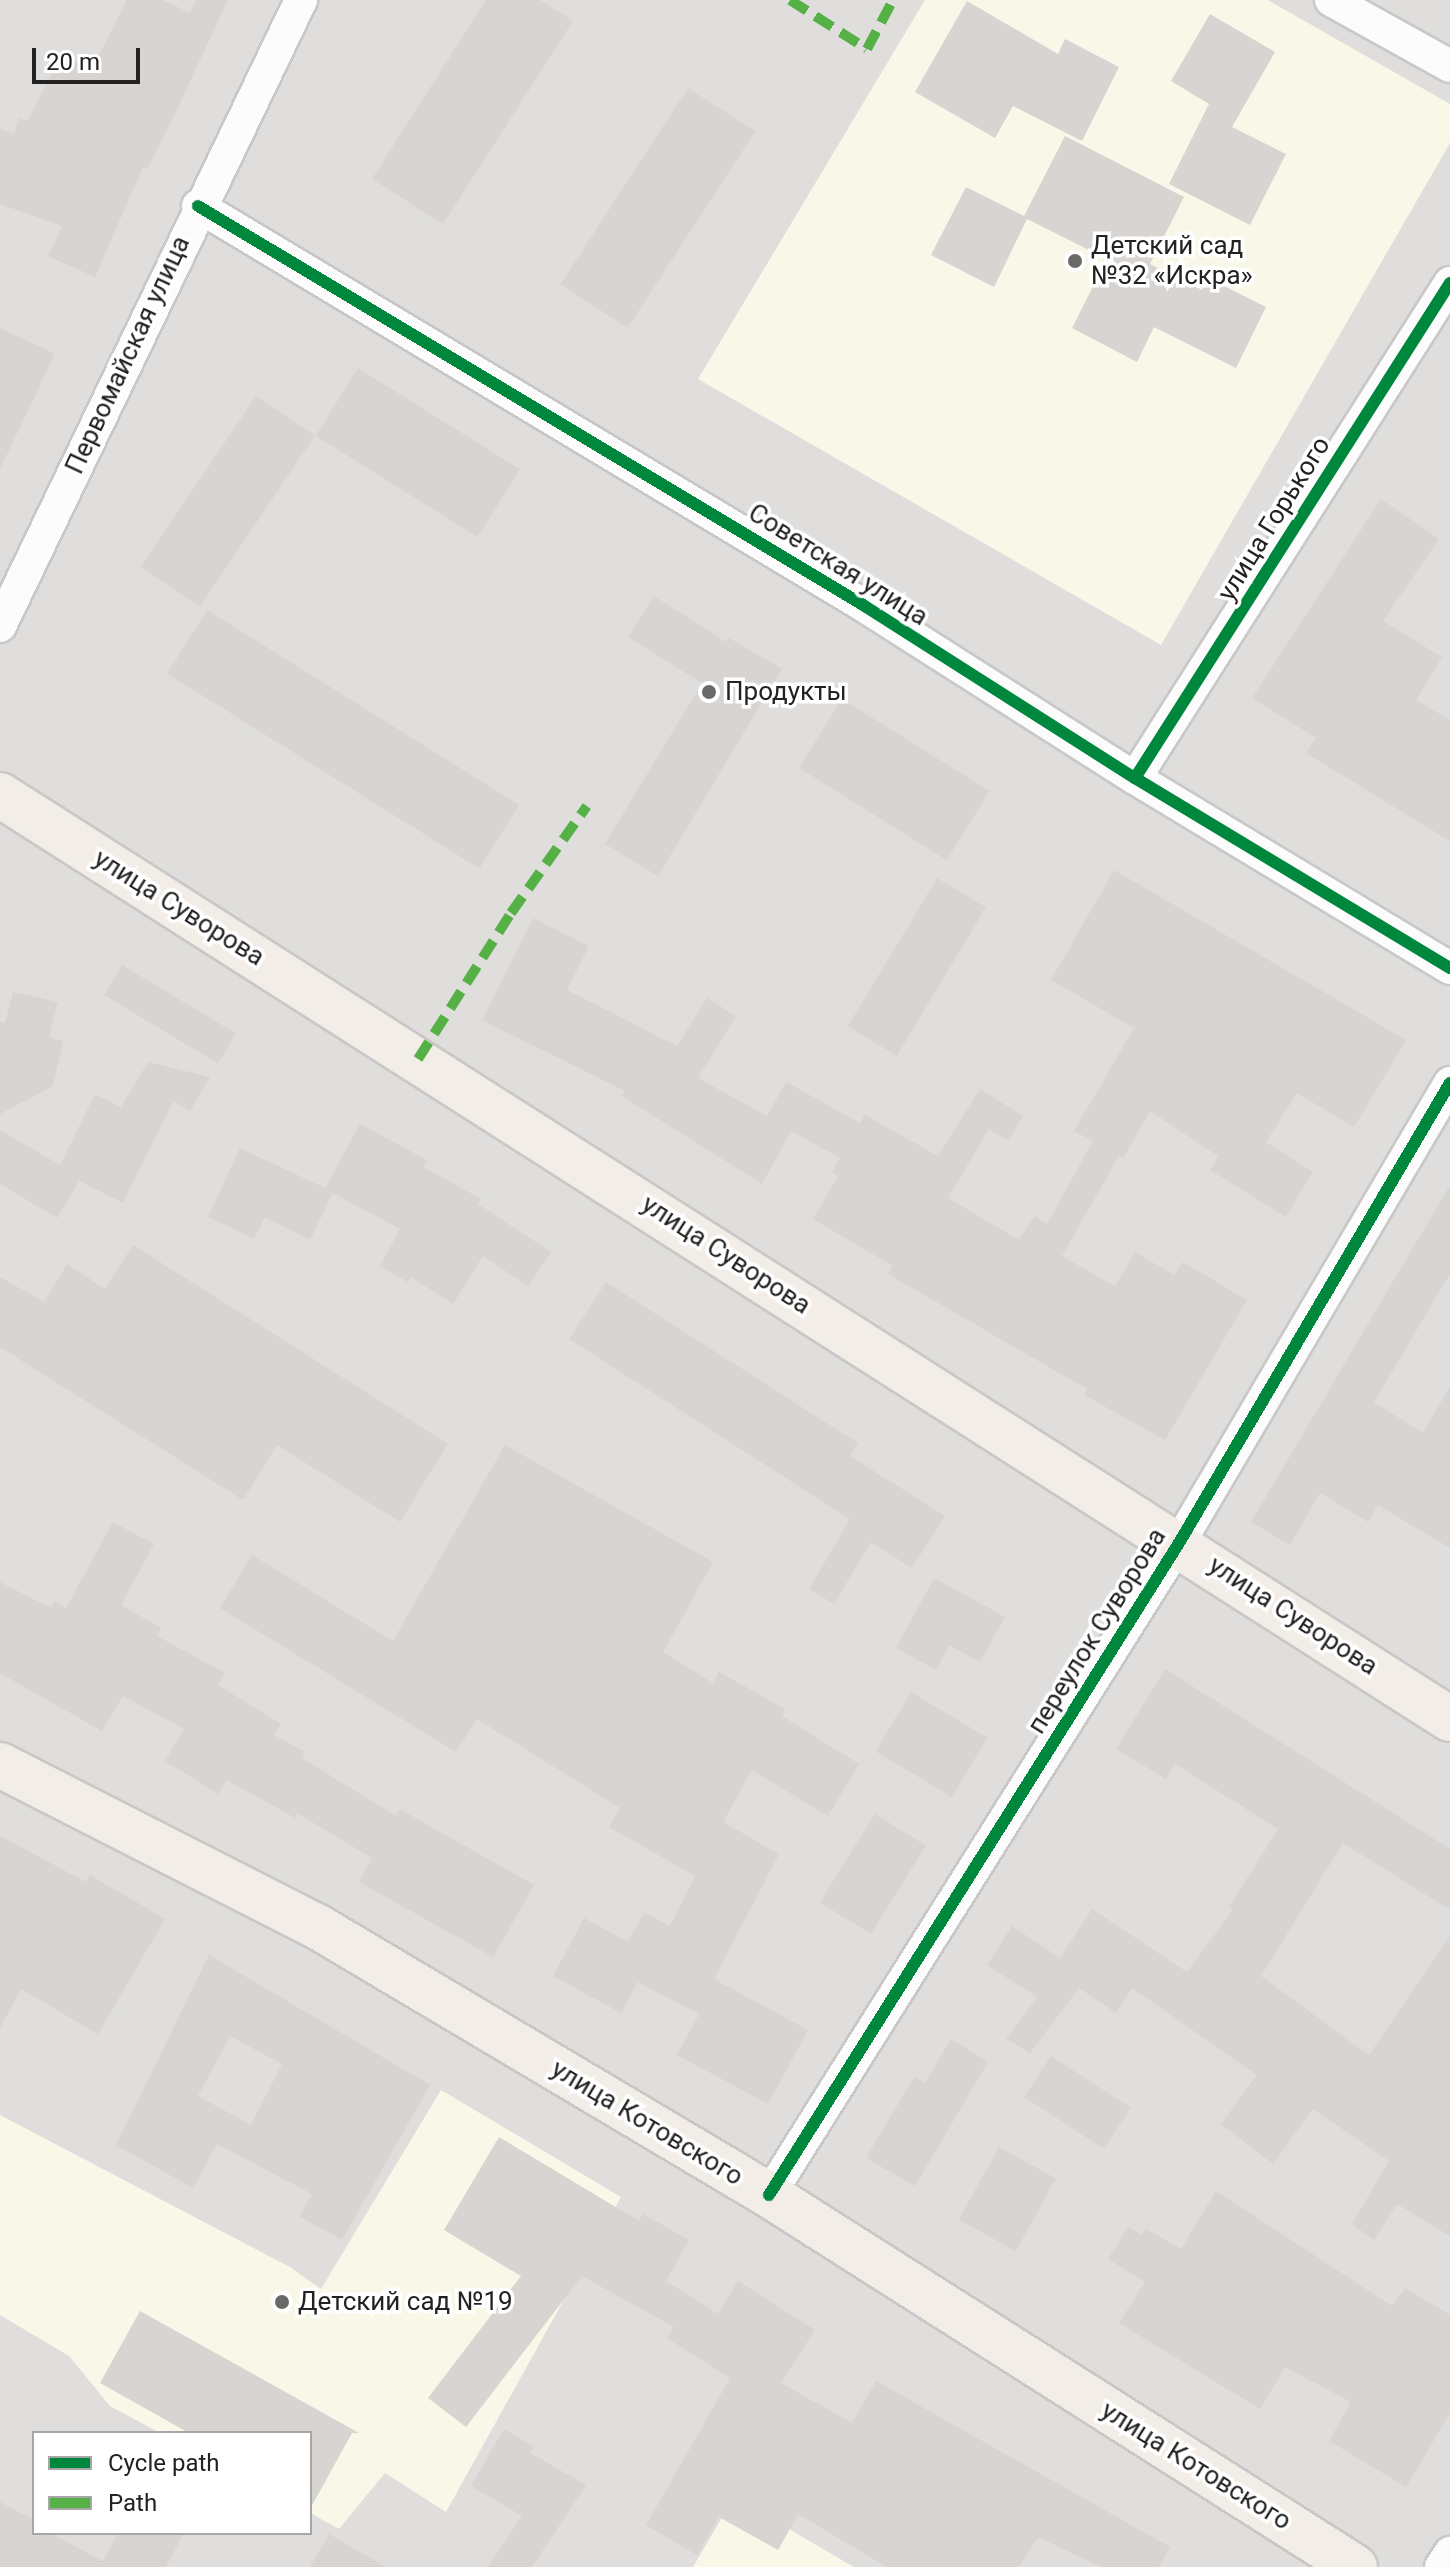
<!DOCTYPE html>
<html>
<head>
<meta charset="utf-8">
<style>
	body { margin:0 }
	#map { position:relative; width:1450px; height:2567px; overflow:hidden; background:#f0eeeb; font-family:Roboto,sans-serif }
	div>[style] { position:absolute }
	[style*='--x'] { left:calc(var(--x)*1px); top:calc(var(--y)*1px); width:calc(var(--w)*1px); rotate:calc(var(--a)*1deg) }
	.residential>* { inset:0; background:#dfdedc }
	.education>* { inset:0; background:#f8f7e8 }
	.building>* { inset:0; background:#d7d4d2; transform-origin:0 0 }
	.roads { filter:drop-shadow(2px 0 #c9c8c7) drop-shadow(-2px 0 #c9c8c7) drop-shadow(0 2px #c9c8c7) drop-shadow(0 -2px #c9c8c7) }
	.street>* { height:32px; margin:-16px; padding:0 16px; transform-origin:16px; border-radius:16px; background:#fdfcfc }
	.primary>* { height:44px; margin:-22px; padding:0 22px; transform-origin:22px; border-radius:22px; background:#f3ede7 }
	.quiet>* { height:10px; margin-top:-5px; transform-origin:0; background:repeating-linear-gradient(90deg,#55b145 0 20px,transparent 0 30px) }
	.cycleway>* { height:12px; margin:-6px; padding:0 6px; transform-origin:6px; border-radius:6px; background:#00873e }
	.dots>* { width:22px; height:22px; translate:-50% -50%; box-sizing:border-box; border:4px solid #fff; border-radius:50% }
	span { translate:-50% -50%; white-space:nowrap; text-align:center; line-height:1.15; -webkit-text-stroke:7px #fff; paint-order:stroke }
	.poi-label { font-size:26px; color:#222 }
	.left { translate:0 -50%; text-align:left }
	.street-label { font-size:26px; color:#222 }
	.legend { position:absolute; left:32px; top:2431px; width:280px; height:104px; box-sizing:border-box; background:#fff; border:2px solid #a7a7a7; margin:0; padding:10px 14px; list-style:none; font-size:24px; color:#222 }
	.legend li { display:flex; align-items:center; gap:16px; height:40px }
	.legend b { width:40px; border:2px solid #a7a7a7 }
	.scale { position:absolute; left:32px; top:48px; width:108px; height:36px; box-sizing:border-box; border:4px solid #222; border-top:0; padding-left:10px; font-size:24px; line-height:28px; white-space:nowrap; color:#222; -webkit-text-stroke:6px #fff; paint-order:stroke }
</style>
</head>
<body>
<div id="map">
	<div class="residential">
		<i style="clip-path:polygon(evenodd,0 0,1450px 0,1450px 2567px,0 2567px,0 0,34px 2433px,310px 2433px,310px 2533px,34px 2533px,34px 2433px)"></i>
	</div>
	<div class="education">
		<i style="clip-path:polygon(925px 0,1268px 0,1450px 104px,1450px 143px,1161px 645px,698px 379px)"></i>
		<i style="clip-path:polygon(441px 2090px,621px 2197px,446px 2512px,385px 2473px,339px 2529px,310px 2513px,310px 2433px,160px 2433px,110px 2406px,69px 2356px,0 2315px,0 2115px,290px 2267px,321px 2289px)"></i>
		<i style="clip-path:polygon(734px 2497px,854px 2567px,693px 2567px)"></i>
	</div>
	<div class="building">
		<i style="clip-path:polygon(127px 0,163px 0,190px 13px,196px 0,228px 0,170px 124px,147px 169px,143px 167px,95px 277px,48px 256px,62px 226px,0 204px,0 129px,14px 134px,19px 118px,28px 121px,61px 54px,92px 69px)"></i>
		<i style="clip-path:polygon(486px 0,540px 0,573px 21px,443px 224px,372px 179px)"></i>
		<i style="clip-path:polygon(967px 1px,1058px 54px,1065px 39px,1119px 67px,1082px 141px,1013px 106px,995px 138px,915px 92px)"></i>
		<i style="clip-path:polygon(1210px 14px,1275px 52px,1232px 127px,1286px 154px,1250px 225px,1169px 184px,1209px 104px,1171px 81px)"></i>
		<i style="left:688px;top:88px;width:80px;height:234px;rotate:33deg"></i>
		<i style="clip-path:polygon(1065px 136px,1184px 197px,1150px 264px,1202px 290px,1208px 278px,1266px 307px,1236px 368px,1154px 327px,1137px 362px,1072px 328px,1107px 259px,1027px 219px,994px 287px,931px 255px,966px 187px,1024px 216px)"></i>
		<i style="clip-path:polygon(0 328px,55px 354px,0 469px)"></i>
		<i style="left:358px;top:368px;width:191px;height:80px;rotate:32deg"></i>
		<i style="left:256px;top:396px;width:71px;height:206px;rotate:34deg"></i>
		<i style="clip-path:polygon(1381px 499px,1439px 539px,1383px 621px,1442px 657px,1416px 700px,1450px 720px,1450px 841px,1306px 753px,1316px 738px,1252px 698px)"></i>
		<i style="clip-path:polygon(654px 596px,726px 642px,729px 638px,782px 669px,658px 876px,605px 844px,702px 683px,628px 637px)"></i>
		<i style="left:207px;top:610px;width:368px;height:75px;rotate:32deg"></i>
		<i style="left:842px;top:699px;width:174px;height:81px;rotate:32deg"></i>
		<i style="clip-path:polygon(1114px 870px,1406px 1040px,1354px 1127px,1297px 1093px,1266px 1142px,1313px 1172px,1286px 1217px,1210px 1170px,1218px 1156px,1150px 1111px,1123px 1158px,1119px 1156px,1062px 1256px,1115px 1286px,1135px 1252px,1174px 1275px,1183px 1262px,1247px 1300px,1165px 1440px,1084px 1395px,1087px 1389px,888px 1274px,893px 1266px,813px 1219px,838px 1176px,832px 1172px,840px 1158px,791px 1131px,762px 1184px,622px 1096px,625px 1091px,482px 1020px,533px 918px,589px 946px,567px 990px,677px 1046px,707px 998px,736px 1016px,698px 1078px,767px 1116px,786px 1082px,860px 1123px,865px 1115px,938px 1156px,980px 1089px,1023px 1116px,1008px 1141px,989px 1129px,948px 1198px,1019px 1240px,1035px 1216px,1047px 1224px,1093px 1141px,1074px 1131px,1134px 1028px,1051px 980px)"></i>
		<i style="left:937px;top:878px;width:57px;height:173px;rotate:31deg"></i>
		<i style="left:122px;top:965px;width:133px;height:35px;rotate:31deg"></i>
		<i style="clip-path:polygon(13px 992px,58px 1002px,49px 1037px,63px 1041px,53px 1086px,0 1114px,0 1022px,5px 1023px)"></i>
		<i style="clip-path:polygon(148px 1062px,210px 1077px,190px 1111px,174px 1101px,123px 1203px,79px 1181px,57px 1218px,0 1184px,0 1130px,60px 1165px,95px 1094px,121px 1107px)"></i>
		<i style="clip-path:polygon(360px 1124px,427px 1160px,423px 1167px,481px 1199px,478px 1204px,551px 1252px,528px 1286px,483px 1256px,453px 1304px,411px 1277px,408px 1282px,380px 1266px,400px 1229px,333px 1193px,310px 1240px,265px 1217px,254px 1239px,208px 1217px,240px 1148px,325px 1188px)"></i>
		<i style="clip-path:polygon(1450px 1185px,1450px 1274px,1374px 1402px,1423px 1433px,1450px 1386px,1450px 1548px,1378px 1505px,1368px 1522px,1320px 1493px,1290px 1545px,1251px 1522px)"></i>
		<i style="clip-path:polygon(133px 1245px,448px 1444px,400px 1522px,277px 1445px,243px 1500px,0 1347px,0 1277px,44px 1302px,67px 1264px,105px 1289px)"></i>
		<i style="clip-path:polygon(606px 1282px,858px 1443px,850px 1456px,945px 1516px,912px 1568px,871px 1542px,834px 1604px,809px 1589px,850px 1519px,569px 1339px)"></i>
		<i style="clip-path:polygon(505px 1445px,713px 1562px,663px 1652px,713px 1683px,719px 1672px,785px 1709px,782px 1716px,859px 1764px,828px 1816px,752px 1770px,723px 1822px,779px 1854px,714px 1979px,808px 2030px,768px 2104px,677px 2055px,699px 2014px,638px 1982px,621px 2013px,553px 1976px,584px 1918px,628px 1942px,644px 1912px,670px 1926px,695px 1876px,609px 1827px,620px 1808px,477px 1719px,456px 1752px,220px 1608px,252px 1555px,393px 1641px)"></i>
		<i style="clip-path:polygon(113px 1522px,154px 1544px,121px 1605px,161px 1628px,157px 1636px,225px 1673px,218px 1685px,281px 1724px,274px 1735px,305px 1752px,302px 1758px,396px 1816px,400px 1809px,534px 1885px,493px 1957px,359px 1882px,372px 1858px,297px 1813px,295px 1818px,227px 1780px,218px 1794px,165px 1761px,184px 1729px,123px 1696px,102px 1731px,0 1673px,0 1582px,51px 1608px,54px 1601px,66px 1608px)"></i>
		<i style="clip-path:polygon(934px 1578px,1005px 1617px,980px 1662px,949px 1645px,936px 1670px,896px 1648px)"></i>
		<i style="clip-path:polygon(1165px 1669px,1450px 1849px,1450px 1910px,1343px 1843px,1261px 1976px,1369px 2055px,1450px 1936px,1450px 2236px,1397px 2204px,1374px 2240px,1352px 2224px,1389px 2161px,1313px 2109px,1273px 2164px,1221px 2124px,1257px 2075px,1132px 1988px,1116px 2013px,1079px 1988px,1030px 2053px,1006px 2039px,1037px 1997px,987px 1965px,1012px 1926px,1060px 1958px,1092px 1909px,1187px 1972px,1233px 1910px,1229px 1907px,1278px 1829px,1175px 1764px,1166px 1779px,1116px 1749px)"></i>
		<i style="left:911px;top:1692px;width:89px;height:69px;rotate:31deg"></i>
		<i style="left:875px;top:1814px;width:60px;height:104px;rotate:32deg"></i>
		<i style="clip-path:polygon(0 1836px,86px 1882px,90px 1875px,165px 1919px,98px 2034px,21px 1989px,0 2028px)"></i>
		<i style="clip-path:polygon(evenodd,209px 1955px,430px 2085px,342px 2240px,299px 2216px,312px 2194px,217px 2144px,193px 2188px,116px 2145px,209px 1955px,230px 2036px,282px 2064px,251px 2125px,198px 2096px,230px 2036px)"></i>
		<i style="clip-path:polygon(951px 2039px,988px 2062px,915px 2186px,866px 2158px,914px 2077px,925px 2083px)"></i>
		<i style="left:1051px;top:2056px;width:95px;height:49px;rotate:33deg"></i>
		<i style="clip-path:polygon(499px 2137px,639px 2221px,643px 2214px,689px 2240px,666px 2281px,718px 2314px,738px 2281px,815px 2330px,781px 2383px,852px 2423px,876px 2381px,1170px 2547px,1159px 2567px,1101px 2567px,1038px 2537px,1019px 2567px,887px 2567px,798px 2514px,778px 2550px,719px 2517px,697px 2555px,646px 2525px,730px 2378px,667px 2338px,674px 2327px,582px 2276px,466px 2427px,428px 2398px,521px 2276px,444px 2230px)"></i>
		<i style="left:999px;top:2147px;width:65px;height:83px;rotate:29deg"></i>
		<i style="clip-path:polygon(1216px 2191px,1392px 2306px,1405px 2288px,1450px 2315px,1450px 2413px,1406px 2487px,1329px 2441px,1351px 2402px,1285px 2367px,1260px 2409px,1119px 2323px,1145px 2282px,1108px 2259px,1128px 2227px,1142px 2235px,1146px 2229px,1181px 2249px)"></i>
		<i style="clip-path:polygon(140px 2311px,359px 2433px,352px 2433px,310px 2509px,310px 2433px,189px 2433px,100px 2383px)"></i>
		<i style="clip-path:polygon(504px 2429px,534px 2447px,530px 2453px,586px 2485px,532px 2567px,488px 2567px,522px 2516px,471px 2486px)"></i>
		<i style="clip-path:polygon(0 2502px,34px 2520px,34px 2533px,49px 2533px,103px 2561px,118px 2533px,184px 2533px,166px 2567px,0 2567px)"></i>
		<i style="clip-path:polygon(329px 2534px,386px 2567px,310px 2567px)"></i>
	</div>
	<div class="roads">
		<div class="street">
			<i style="--x:1331;--y:0;--w:136;--a:29"></i>
			<i style="--x:198;--y:206;--w:776;--a:30.96"></i>
			<i style="--x:863;--y:605;--w:322;--a:32.5"></i>
			<i style="--x:1135;--y:778;--w:368;--a:31.1"></i>
			<i style="--x:0;--y:626;--w:695;--a:-64.32"></i>
			<i style="--x:1135;--y:778;--w:587;--a:-57.53"></i>
			<i style="--x:769;--y:2195;--w:770;--a:-57.84"></i>
			<i style="--x:1179;--y:1543;--w:534;--a:-59.5"></i>
			<i style="--x:1441;--y:2567;--w:17;--a:-57"></i>
		</div>
		<div class="primary">
			<i style="--x:0;--y:795;--w:1719;--a:32.51"></i>
			<i style="--x:0;--y:1765;--w:357;--a:27"></i>
			<i style="--x:318;--y:1927;--w:525;--a:30.72"></i>
			<i style="--x:769;--y:2195;--w:694;--a:32.41"></i>
		</div>
	</div>
	<div class="quiet">
		<i style="--x:790;--y:0;--w:91;--a:32.5"></i>
		<i style="--x:867;--y:49;--w:55;--a:-62"></i>
		<i style="--x:418;--y:1059;--w:173;--a:-57.5"></i>
		<i style="--x:511;--y:913;--w:131;--a:-54.6"></i>
	</div>
	<div class="cycleway">
		<i style="--x:198;--y:206;--w:776;--a:30.96"></i>
		<i style="--x:863;--y:605;--w:322;--a:32.5"></i>
		<i style="--x:1135;--y:778;--w:368;--a:31.1"></i>
		<i style="--x:1135;--y:778;--w:587;--a:-57.53"></i>
		<i style="--x:769;--y:2195;--w:770;--a:-57.84"></i>
		<i style="--x:1179;--y:1543;--w:534;--a:-59.5"></i>
	</div>
	<div class="dots">
		<i style="left:1075px;top:261px;background:#6a6968"></i>
		<i style="left:709px;top:692px;background:#6a6968"></i>
		<i style="left:282px;top:2302px;background:#6a6968"></i>
	</div>
	<div class="poi-label">
		<span class="left" style="left:1091px;top:261px">Детский сад<br>№32 «Искра»</span>
		<span class="left" style="left:725px;top:692px">Продукты</span>
		<span class="left" style="left:298px;top:2302px">Детский сад №19</span>
	</div>
	<div class="street-label">
		<span style="left:128px;top:355px;rotate:-65deg">Первомайская улица</span>
		<span style="left:1274px;top:519px;rotate:-58deg">улица Горького</span>
		<span style="left:838px;top:565px;rotate:32deg">Советская улица</span>
		<span style="left:179px;top:908px;rotate:32deg">улица Суворова</span>
		<span style="left:726px;top:1255px;rotate:33deg">улица Суворова</span>
		<span style="left:1293px;top:1616px;rotate:33deg">улица Суворова</span>
		<span style="left:1097px;top:1631px;rotate:-58deg">переулок Суворова</span>
		<span style="left:647px;top:2123px;rotate:31deg">улица Котовского</span>
		<span style="left:1196px;top:2466px;rotate:32deg">улица Котовского</span>
	</div>
	<ul class="legend">
	<li><b style="height:10px;background:#00873e"></b>Cycle path</li>
	<li><b style="height:10px;background:#55b145"></b>Path</li>
	</ul>
	<div class="scale">20 m</div>
</div>
</body>
</html>
